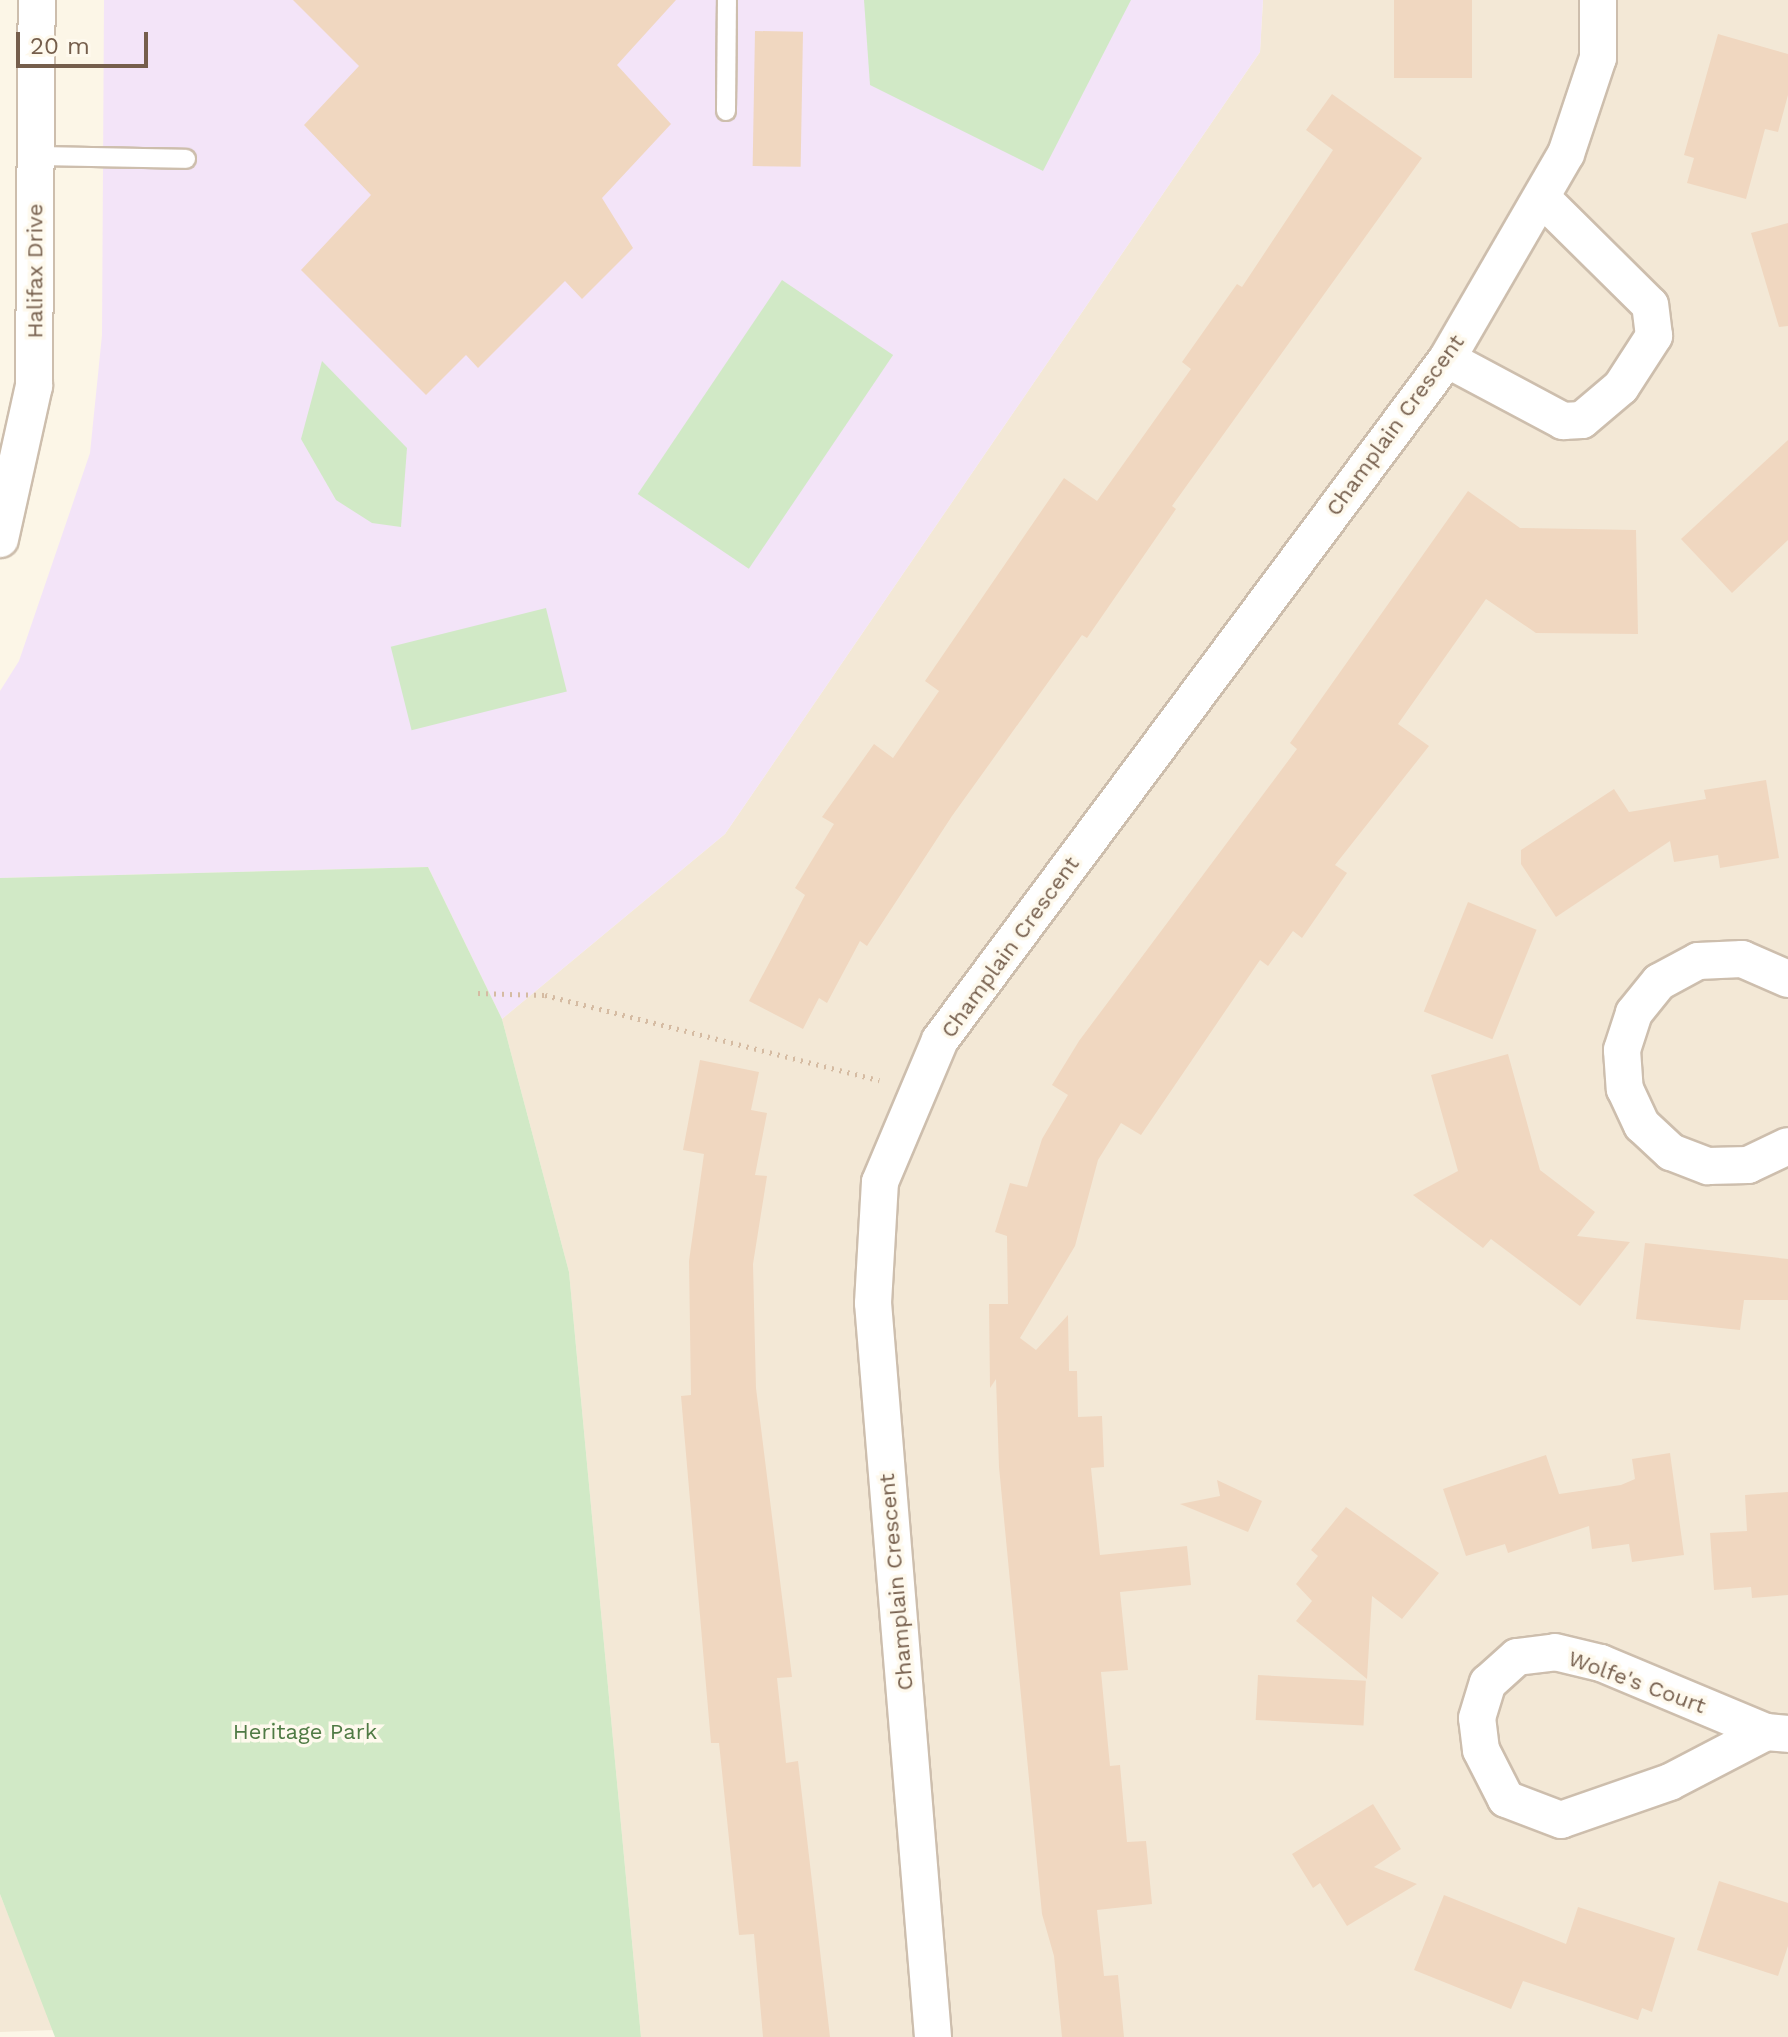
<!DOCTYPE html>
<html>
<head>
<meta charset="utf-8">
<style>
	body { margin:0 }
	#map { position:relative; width:1788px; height:2037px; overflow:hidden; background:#fcf6e7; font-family:"Work Sans",sans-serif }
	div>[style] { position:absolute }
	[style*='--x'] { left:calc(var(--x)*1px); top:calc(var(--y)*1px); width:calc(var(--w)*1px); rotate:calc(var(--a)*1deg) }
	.residential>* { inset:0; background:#f3e8d6 }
	.education>* { inset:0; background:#f3e4f8 }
	.green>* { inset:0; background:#d1e9c6; transform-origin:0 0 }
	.building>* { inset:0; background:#f0d7c0; transform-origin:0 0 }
	.path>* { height:5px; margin-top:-2.5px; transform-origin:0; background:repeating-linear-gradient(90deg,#d5bba2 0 2px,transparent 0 8px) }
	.roads { filter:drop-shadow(2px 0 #cdbead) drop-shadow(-2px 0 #cdbead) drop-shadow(0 2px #cdbead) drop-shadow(0 -2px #cdbead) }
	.lane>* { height:18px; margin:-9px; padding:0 9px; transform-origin:9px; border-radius:9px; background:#fff }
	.street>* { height:36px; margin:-18px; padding:0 18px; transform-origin:18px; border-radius:18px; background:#fff }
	span { translate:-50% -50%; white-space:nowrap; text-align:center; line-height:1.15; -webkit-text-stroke:7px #fef9ed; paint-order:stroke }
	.street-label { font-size:22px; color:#755e4c }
	.park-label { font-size:22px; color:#4f7a44 }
	.scale { position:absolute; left:16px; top:32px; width:132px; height:36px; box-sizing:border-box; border:4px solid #755e4c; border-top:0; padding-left:10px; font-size:24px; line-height:28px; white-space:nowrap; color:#755e4c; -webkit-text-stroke:6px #fef9ed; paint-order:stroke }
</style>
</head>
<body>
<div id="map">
	<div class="residential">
		<i style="clip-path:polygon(1263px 0,1788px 0,1788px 2037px,641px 2037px,569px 1272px,502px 1019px,725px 834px,1260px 52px)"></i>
		<i style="clip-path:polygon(0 1894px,54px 2030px,0 2032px)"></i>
	</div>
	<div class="education">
		<i style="clip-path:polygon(104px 0,1263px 0,1260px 52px,725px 834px,502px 1019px,428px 867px,0 878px,0 691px,19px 661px,90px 453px,102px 335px)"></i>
	</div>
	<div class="green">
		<i style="clip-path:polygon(864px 0,1131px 0,1043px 171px,870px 85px)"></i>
		<i style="left:782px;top:280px;width:134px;height:258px;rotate:34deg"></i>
		<i style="clip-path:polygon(322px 361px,407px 448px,401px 527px,372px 523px,336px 500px,301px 439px)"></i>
		<i style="left:546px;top:608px;width:86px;height:160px;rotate:76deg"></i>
		<i style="clip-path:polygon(428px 867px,502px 1019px,569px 1272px,641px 2037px,55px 2037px,0 1894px,0 878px)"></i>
	</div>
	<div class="building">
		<i style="clip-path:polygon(293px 0,676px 0,617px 65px,671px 124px,602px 198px,633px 248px,582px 299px,565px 281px,478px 368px,466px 355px,426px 395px,301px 270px,371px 195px,304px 125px,359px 66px)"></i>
		<i style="left:1394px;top:0;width:78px;height:78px"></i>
		<i style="left:755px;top:31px;width:48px;height:135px;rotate:1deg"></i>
		<i style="clip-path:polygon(1718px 34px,1788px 54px,1788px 95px,1778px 132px,1765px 129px,1746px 199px,1687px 183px,1694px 158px,1684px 155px)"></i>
		<i style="clip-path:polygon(1332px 94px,1422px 158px,1172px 506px,1176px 509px,1087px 638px,1082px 635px,952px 816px,867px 946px,860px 941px,827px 1003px,819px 998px,803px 1029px,749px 1001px,805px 895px,795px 888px,834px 824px,822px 817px,874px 744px,893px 758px,939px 691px,925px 681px,1064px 478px,1097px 501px,1191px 369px,1182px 362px,1237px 284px,1242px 287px,1333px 150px,1306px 130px)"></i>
		<i style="clip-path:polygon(1788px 223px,1788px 326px,1779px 327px,1751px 233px)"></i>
		<i style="clip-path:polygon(1788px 440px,1788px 540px,1732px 593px,1681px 539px)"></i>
		<i style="clip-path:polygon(1468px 491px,1520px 528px,1636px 530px,1638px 634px,1536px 633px,1486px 599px,1398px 724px,1429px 746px,1335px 865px,1347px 873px,1302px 938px,1293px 931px,1268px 966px,1260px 960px,1141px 1135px,1121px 1123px,1098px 1160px,1075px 1246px,1020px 1338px,1036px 1350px,1068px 1315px,1069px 1371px,1077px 1371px,1078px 1417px,1102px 1416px,1104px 1467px,1091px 1468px,1100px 1555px,1187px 1546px,1191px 1585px,1120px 1592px,1128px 1670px,1101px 1672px,1110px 1766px,1120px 1765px,1127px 1842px,1146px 1841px,1152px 1904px,1097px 1910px,1104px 1976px,1118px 1975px,1124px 2037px,1062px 2037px,1054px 1956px,1042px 1914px,999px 1467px,996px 1379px,990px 1388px,989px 1304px,1008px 1304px,1007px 1236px,995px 1232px,1010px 1183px,1027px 1187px,1042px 1139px,1068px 1095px,1052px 1085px,1079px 1041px,1297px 749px,1290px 743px)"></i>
		<i style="clip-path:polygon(1766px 780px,1779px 858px,1720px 868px,1718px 855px,1674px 862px,1670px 841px,1556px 917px,1521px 864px,1521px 850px,1614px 789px,1629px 812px,1706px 799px,1704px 790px)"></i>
		<i style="left:1468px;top:902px;width:74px;height:118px;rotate:22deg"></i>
		<i style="clip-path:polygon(1508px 1054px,1540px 1170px,1595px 1212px,1577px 1236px,1630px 1242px,1580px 1306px,1491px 1239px,1483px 1248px,1413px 1195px,1458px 1171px,1431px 1075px)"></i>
		<i style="clip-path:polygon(700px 1060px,759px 1072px,751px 1110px,767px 1113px,755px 1175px,767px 1176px,753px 1264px,756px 1388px,792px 1677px,777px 1678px,786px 1763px,798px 1761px,830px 2037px,763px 2037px,754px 1934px,739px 1935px,719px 1743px,711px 1743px,681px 1396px,691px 1395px,689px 1261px,704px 1154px,683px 1150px)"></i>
		<i style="clip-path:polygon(1645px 1243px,1788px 1259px,1788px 1300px,1744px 1300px,1740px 1330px,1636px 1319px)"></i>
		<i style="clip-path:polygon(1670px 1453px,1684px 1555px,1632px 1562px,1629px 1544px,1592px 1549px,1589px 1526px,1508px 1553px,1505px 1544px,1466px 1556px,1443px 1489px,1546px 1455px,1559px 1494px,1621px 1485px,1635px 1479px,1632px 1459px)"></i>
		<i style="clip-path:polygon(1217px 1480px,1262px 1501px,1248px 1532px,1180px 1504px,1220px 1496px)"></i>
		<i style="clip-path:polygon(1788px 1492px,1788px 1595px,1752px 1598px,1751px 1587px,1714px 1590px,1710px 1533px,1747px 1531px,1745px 1495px)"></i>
		<i style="clip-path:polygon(1346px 1507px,1439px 1573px,1402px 1619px,1372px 1596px,1367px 1679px,1296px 1621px,1312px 1601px,1296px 1584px,1318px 1556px,1311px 1550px)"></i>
		<i style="left:1258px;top:1675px;width:108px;height:45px;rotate:3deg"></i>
		<i style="clip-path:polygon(1373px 1804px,1401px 1849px,1374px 1867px,1417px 1884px,1347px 1926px,1320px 1883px,1313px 1888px,1292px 1854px)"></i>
		<i style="clip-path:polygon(1719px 1881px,1788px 1903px,1788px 1946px,1778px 1976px,1697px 1950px)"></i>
		<i style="clip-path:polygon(1444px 1895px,1566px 1944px,1578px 1907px,1675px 1938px,1652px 2012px,1642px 2008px,1638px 2020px,1523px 1981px,1511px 2009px,1414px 1970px)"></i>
	</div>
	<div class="path">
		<i style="--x:478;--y:993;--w:67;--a:1.7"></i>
		<i style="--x:545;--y:995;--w:345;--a:14.3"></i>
	</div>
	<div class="roads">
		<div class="lane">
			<i style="--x:726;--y:111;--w:111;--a:-89.5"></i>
			<i style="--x:36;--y:156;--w:150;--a:1.1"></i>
		</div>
		<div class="street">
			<i style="--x:1447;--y:359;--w:132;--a:28.1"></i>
			<i style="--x:1563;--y:421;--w:19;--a:-3"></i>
			<i style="--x:1582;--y:420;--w:51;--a:-40.2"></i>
			<i style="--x:1621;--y:387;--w:61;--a:-57.1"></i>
			<i style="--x:1654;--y:336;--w:31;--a:-97"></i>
			<i style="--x:1650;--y:305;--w:152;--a:-135.3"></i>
			<i style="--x:0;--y:539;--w:157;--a:-77.5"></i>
			<i style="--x:34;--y:386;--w:386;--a:-89.6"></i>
			<i style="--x:1788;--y:979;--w:50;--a:-156.5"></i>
			<i style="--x:1742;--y:959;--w:44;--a:177.4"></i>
			<i style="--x:1698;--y:961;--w:44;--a:151.7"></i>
			<i style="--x:1659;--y:982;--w:40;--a:129"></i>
			<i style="--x:1634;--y:1013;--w:39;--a:108"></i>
			<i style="--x:1622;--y:1050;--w:39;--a:86"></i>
			<i style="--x:1625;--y:1089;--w:40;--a:65"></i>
			<i style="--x:1642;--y:1125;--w:40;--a:43"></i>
			<i style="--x:1671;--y:1152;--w:40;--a:21"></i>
			<i style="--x:1708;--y:1166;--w:40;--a:-1.4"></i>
			<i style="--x:1748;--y:1165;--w:44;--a:-25.4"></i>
			<i style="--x:1766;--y:1732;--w:108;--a:152.5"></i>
			<i style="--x:1670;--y:1782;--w:115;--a:160.8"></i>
			<i style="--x:1561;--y:1820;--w:59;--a:-159.1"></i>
			<i style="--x:1506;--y:1799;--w:55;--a:-117"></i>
			<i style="--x:1481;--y:1750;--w:32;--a:-97"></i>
			<i style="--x:1477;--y:1718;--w:37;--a:-73"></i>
			<i style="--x:1488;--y:1683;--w:39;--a:-42"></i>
			<i style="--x:1517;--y:1657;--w:38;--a:-7"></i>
			<i style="--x:1555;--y:1652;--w:47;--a:13.4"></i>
			<i style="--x:1601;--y:1663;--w:179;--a:22.7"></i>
			<i style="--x:1766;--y:1732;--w:22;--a:5"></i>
			<i style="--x:933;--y:2037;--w:736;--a:-94.67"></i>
			<i style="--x:873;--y:1303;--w:121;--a:-86.7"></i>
			<i style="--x:880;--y:1182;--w:154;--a:-67.1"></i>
			<i style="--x:940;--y:1040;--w:849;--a:-53.33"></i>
			<i style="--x:1447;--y:359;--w:237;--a:-59.9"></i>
			<i style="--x:1566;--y:154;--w:101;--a:-71.6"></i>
			<i style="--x:1598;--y:58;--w:58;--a:-90"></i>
		</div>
	</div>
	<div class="street-label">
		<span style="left:35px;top:271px;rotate:-90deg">Halifax Drive</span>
		<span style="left:1395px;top:425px;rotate:-54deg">Champlain Crescent</span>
		<span style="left:1010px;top:947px;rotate:-54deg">Champlain Crescent</span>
		<span style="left:896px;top:1582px;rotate:-95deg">Champlain Crescent</span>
		<span style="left:1637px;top:1682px;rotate:20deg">Wolfe's Court</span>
	</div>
	<div class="park-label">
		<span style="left:305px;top:1732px">Heritage Park</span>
	</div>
	<div class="scale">20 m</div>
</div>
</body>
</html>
